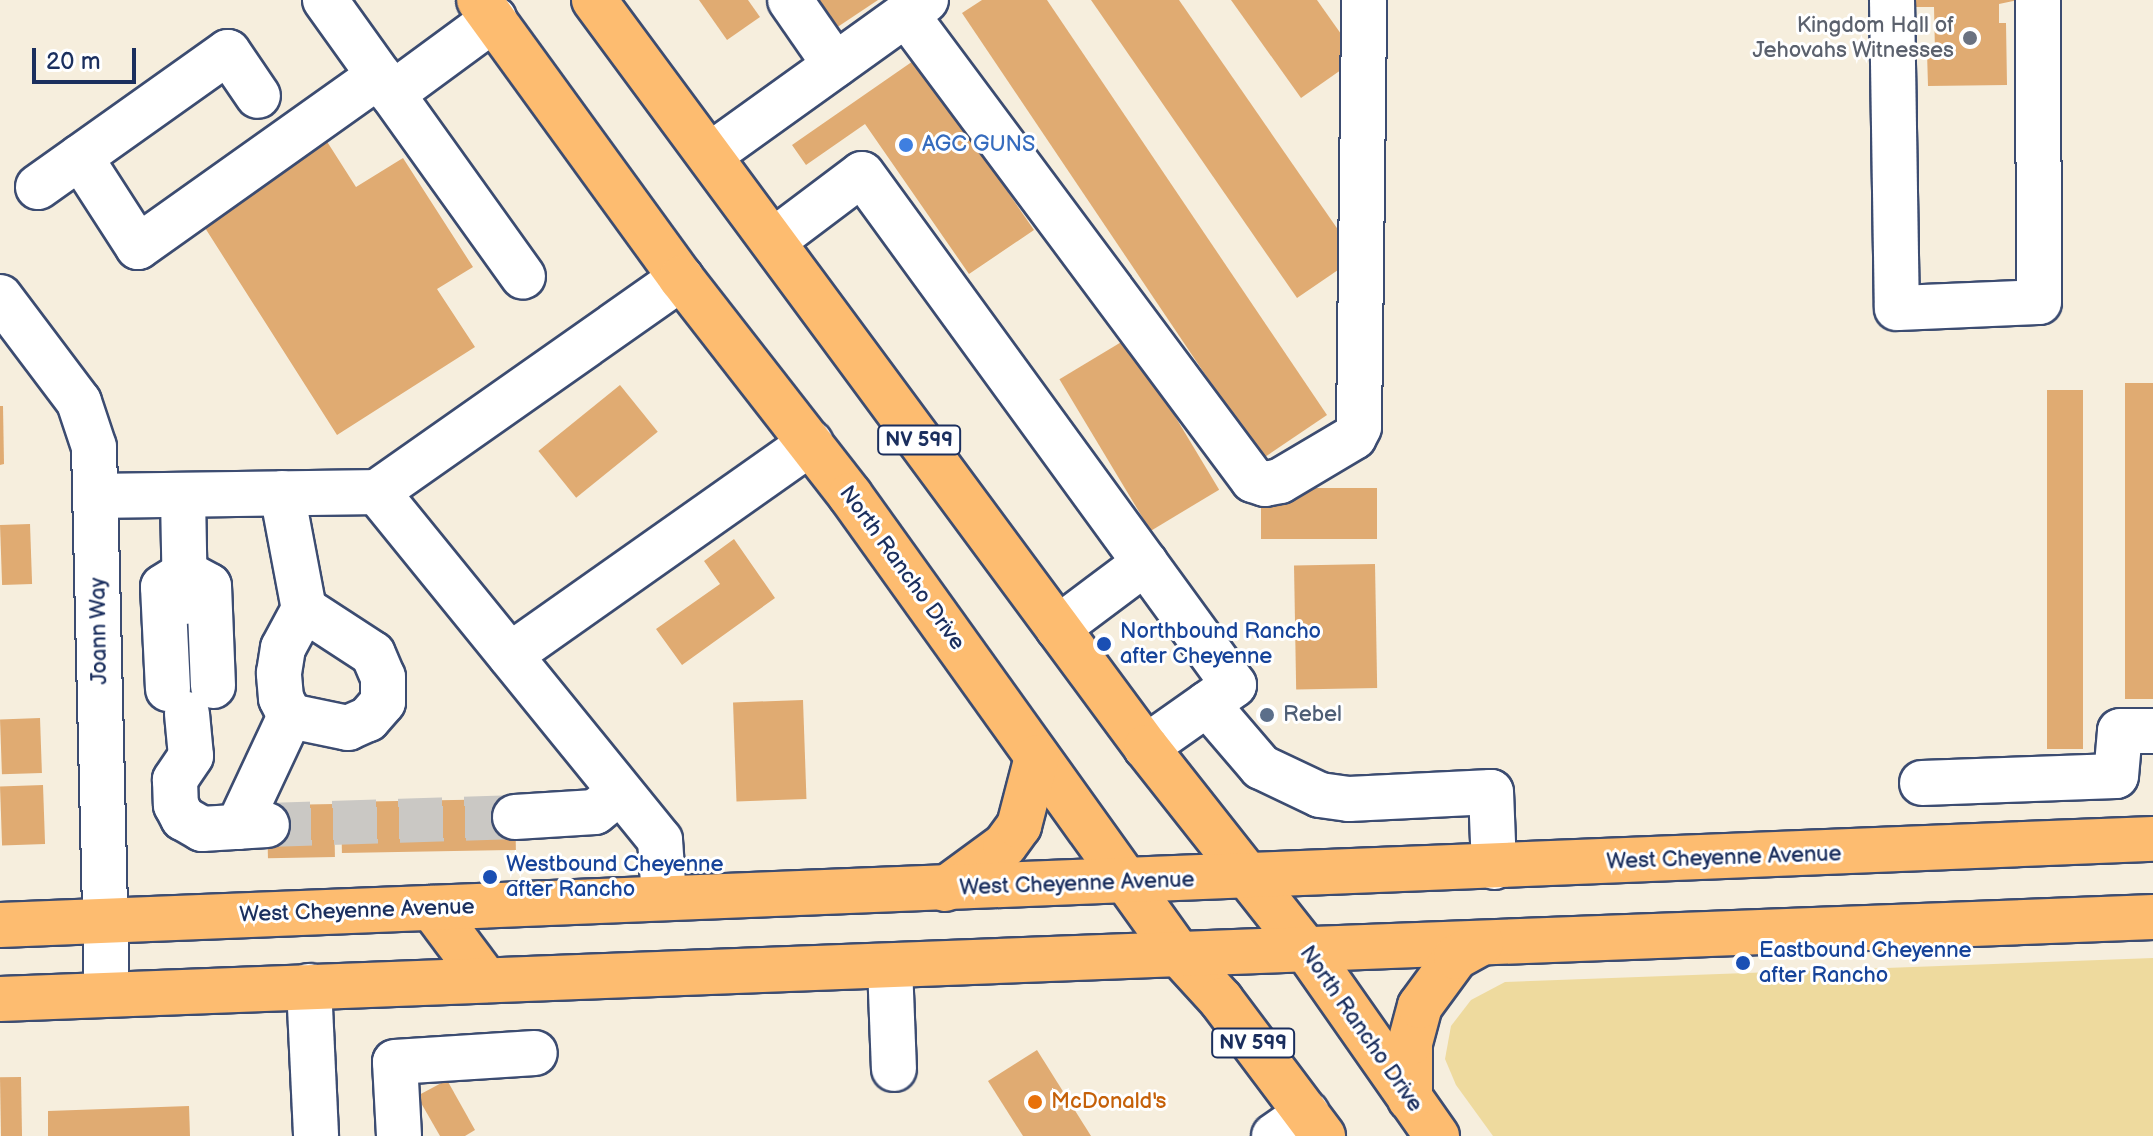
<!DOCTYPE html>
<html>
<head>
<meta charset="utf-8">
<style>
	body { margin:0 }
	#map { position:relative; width:2153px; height:1136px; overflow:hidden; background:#f6eedd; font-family:"Balsamiq Sans",sans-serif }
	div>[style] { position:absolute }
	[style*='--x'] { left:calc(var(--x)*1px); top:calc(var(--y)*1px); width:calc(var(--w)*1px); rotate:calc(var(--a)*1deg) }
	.sand>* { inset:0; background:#eeda9e }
	.building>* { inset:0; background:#e0ab72; transform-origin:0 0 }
	.minor-tunnel>* { height:44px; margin-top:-22px; transform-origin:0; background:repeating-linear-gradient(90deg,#cac8c4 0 44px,transparent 0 66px) }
	.roads { filter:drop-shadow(2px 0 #3c4c71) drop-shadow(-2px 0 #3c4c71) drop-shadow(0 2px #3c4c71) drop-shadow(0 -2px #3c4c71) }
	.minor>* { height:44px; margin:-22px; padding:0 22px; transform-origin:22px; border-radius:22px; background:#fff }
	.major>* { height:44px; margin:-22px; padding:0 22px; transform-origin:22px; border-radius:22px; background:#fdbc70 }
	.dots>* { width:22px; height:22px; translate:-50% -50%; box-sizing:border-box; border:4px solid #fff; border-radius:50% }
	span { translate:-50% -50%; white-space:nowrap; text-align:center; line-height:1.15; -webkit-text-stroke:6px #fff; paint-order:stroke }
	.shield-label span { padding:2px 6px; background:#fff; border:2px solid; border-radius:6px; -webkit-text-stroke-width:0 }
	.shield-label { font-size:20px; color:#1b2f5e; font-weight:700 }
	.worship-label { font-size:22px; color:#5b616d }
	.right { translate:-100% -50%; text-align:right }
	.shop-label { font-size:22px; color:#366cbe }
	.left { translate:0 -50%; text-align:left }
	.street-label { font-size:22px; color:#1b2f5e }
	.transit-label { font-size:22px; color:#164399 }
	.service-label { font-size:22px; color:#4e5e75 }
	.food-label { font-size:22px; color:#c56008 }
	.scale { position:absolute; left:32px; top:48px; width:104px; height:36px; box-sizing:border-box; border:4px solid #1b2f5e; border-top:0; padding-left:10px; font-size:24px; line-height:28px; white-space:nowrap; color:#1b2f5e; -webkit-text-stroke:6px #fff; paint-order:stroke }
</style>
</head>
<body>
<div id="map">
	<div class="sand">
		<i style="clip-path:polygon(2153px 958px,2153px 1136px,1493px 1136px,1456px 1085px,1445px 1059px,1451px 1026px,1471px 1000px,1505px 982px)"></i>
	</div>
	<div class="building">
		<i style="clip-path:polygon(699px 0,748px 0,760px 17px,727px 40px)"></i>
		<i style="clip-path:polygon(817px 0,878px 0,836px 28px)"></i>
		<i style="clip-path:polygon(982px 0,1047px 0,1327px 415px,1262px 459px,962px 13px)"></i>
		<i style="clip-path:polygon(1091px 0,1179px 0,1357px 257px,1297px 298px)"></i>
		<i style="clip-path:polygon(1231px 0,1317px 0,1358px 58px,1301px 98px)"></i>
		<i style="clip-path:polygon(1911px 0,2018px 0,1999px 4px,1999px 23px,2006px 23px,2007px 85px,1928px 86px,1927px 52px,1935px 52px,1934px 7px,1911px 7px)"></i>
		<i style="clip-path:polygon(916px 59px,1034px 230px,969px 274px,865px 124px,806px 165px,792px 145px)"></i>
		<i style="clip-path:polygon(326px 140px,356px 187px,403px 158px,473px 267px,437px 289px,475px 347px,337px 435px,200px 220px)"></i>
		<i style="left:1128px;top:338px;width:177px;height:80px;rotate:59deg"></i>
		<i style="left:2153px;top:383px;width:316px;height:28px;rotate:90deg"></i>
		<i style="left:620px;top:385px;width:60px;height:105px;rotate:51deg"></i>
		<i style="left:2083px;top:390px;width:359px;height:36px;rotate:90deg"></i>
		<i style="clip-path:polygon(0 406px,3px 406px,4px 464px,0 465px)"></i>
		<i style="left:1261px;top:488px;width:116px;height:51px"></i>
		<i style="left:30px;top:524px;width:60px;height:30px;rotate:88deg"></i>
		<i style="clip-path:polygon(734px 539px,775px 598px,682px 665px,656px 629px,720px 584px,704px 561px)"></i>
		<i style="left:1375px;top:564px;width:124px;height:81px;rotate:89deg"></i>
		<i style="left:803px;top:700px;width:99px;height:70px;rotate:88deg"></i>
		<i style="left:40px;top:718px;width:55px;height:40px;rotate:88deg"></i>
		<i style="left:43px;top:785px;width:59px;height:43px;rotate:88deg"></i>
		<i style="left:515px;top:799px;width:51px;height:174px;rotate:89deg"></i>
		<i style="left:334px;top:804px;width:53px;height:67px;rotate:89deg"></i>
		<i style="clip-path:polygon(1037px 1050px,1091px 1136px,1023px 1136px,988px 1081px)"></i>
		<i style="left:21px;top:1077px;width:59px;height:21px;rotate:89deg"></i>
		<i style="clip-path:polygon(447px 1080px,475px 1130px,465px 1136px,440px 1136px,417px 1096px)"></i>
		<i style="clip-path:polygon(189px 1106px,190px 1136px,48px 1136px,48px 1111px)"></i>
	</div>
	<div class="minor-tunnel">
		<i style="--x:267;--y:825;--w:248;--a:-1.8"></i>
	</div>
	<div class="roads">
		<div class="minor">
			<i style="--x:325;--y:0;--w:340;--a:54.4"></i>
			<i style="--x:790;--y:0;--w:79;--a:55.3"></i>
			<i style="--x:1892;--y:0;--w:308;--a:89.1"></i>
			<i style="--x:1897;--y:308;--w:142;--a:-2.4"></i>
			<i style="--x:2039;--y:302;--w:302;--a:-90.2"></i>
			<i style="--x:906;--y:14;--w:581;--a:53.33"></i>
			<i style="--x:1253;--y:480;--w:13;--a:18"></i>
			<i style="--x:1265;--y:484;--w:15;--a:-11"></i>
			<i style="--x:1280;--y:481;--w:86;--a:-30.7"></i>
			<i style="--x:1354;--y:437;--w:11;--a:-63"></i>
			<i style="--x:1359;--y:427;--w:427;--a:-89.3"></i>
			<i style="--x:392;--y:94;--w:127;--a:-36.3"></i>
			<i style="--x:710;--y:155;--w:266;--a:-35.7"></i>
			<i style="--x:80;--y:157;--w:107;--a:57.2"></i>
			<i style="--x:138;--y:247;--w:296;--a:-35.4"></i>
			<i style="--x:38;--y:187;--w:233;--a:-35.4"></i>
			<i style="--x:228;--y:52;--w:53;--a:55.7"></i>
			<i style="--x:773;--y:241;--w:111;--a:-37"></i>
			<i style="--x:862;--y:174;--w:632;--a:53.95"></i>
			<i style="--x:1234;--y:685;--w:108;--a:144.8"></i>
			<i style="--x:0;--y:297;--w:131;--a:53"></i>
			<i style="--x:79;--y:402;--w:47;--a:71.6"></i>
			<i style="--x:94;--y:447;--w:547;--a:88.64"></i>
			<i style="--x:282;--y:493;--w:118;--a:79.3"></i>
			<i style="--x:304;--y:609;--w:82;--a:33.1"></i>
			<i style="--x:373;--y:654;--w:25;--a:67"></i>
			<i style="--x:383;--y:677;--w:25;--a:90"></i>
			<i style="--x:383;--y:702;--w:23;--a:131"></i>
			<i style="--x:368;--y:719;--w:22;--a:156"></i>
			<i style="--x:348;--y:728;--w:59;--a:-168.3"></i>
			<i style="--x:290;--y:716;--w:20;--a:-117"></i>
			<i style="--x:281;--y:698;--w:25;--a:-95"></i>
			<i style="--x:279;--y:673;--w:25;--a:-81"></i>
			<i style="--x:283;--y:648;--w:44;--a:-61.7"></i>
			<i style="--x:96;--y:496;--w:281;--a:-0.8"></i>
			<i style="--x:183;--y:497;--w:105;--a:88.9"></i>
			<i style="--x:1058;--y:628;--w:109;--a:-36.8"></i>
			<i style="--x:510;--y:655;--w:368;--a:-35.2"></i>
			<i style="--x:168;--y:689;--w:102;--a:-92.8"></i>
			<i style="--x:163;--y:587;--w:26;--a:-32"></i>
			<i style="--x:185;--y:573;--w:27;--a:28"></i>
			<i style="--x:209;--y:586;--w:100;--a:87.7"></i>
			<i style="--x:1207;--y:704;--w:83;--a:49.4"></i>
			<i style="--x:1261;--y:767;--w:65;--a:25.4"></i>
			<i style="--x:1320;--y:795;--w:29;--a:8"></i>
			<i style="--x:1349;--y:799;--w:142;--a:-2.8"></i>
			<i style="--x:1491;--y:792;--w:75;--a:87.7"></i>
			<i style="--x:187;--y:714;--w:42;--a:84.6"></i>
			<i style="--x:191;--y:756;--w:29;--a:124"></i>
			<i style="--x:175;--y:780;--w:25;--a:88"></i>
			<i style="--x:176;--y:805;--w:15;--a:62"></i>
			<i style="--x:183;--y:818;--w:22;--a:30"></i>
			<i style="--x:202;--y:829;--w:65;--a:-3.5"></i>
			<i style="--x:1922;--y:783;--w:194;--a:-2.1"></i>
			<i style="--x:2116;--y:776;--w:45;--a:-84.9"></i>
			<i style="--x:2120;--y:731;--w:33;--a:0"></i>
			<i style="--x:515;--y:817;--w:80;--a:-3.6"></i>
			<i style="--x:595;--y:812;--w:32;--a:-39"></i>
			<i style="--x:238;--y:827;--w:123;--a:-64.9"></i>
			<i style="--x:664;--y:897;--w:57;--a:-94"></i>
			<i style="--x:660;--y:840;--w:449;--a:-129.1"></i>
			<i style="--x:377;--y:492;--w:372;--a:-35.1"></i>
			<i style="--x:890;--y:966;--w:103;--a:87.8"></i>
			<i style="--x:309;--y:986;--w:150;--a:87.3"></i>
			<i style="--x:399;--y:1136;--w:74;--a:-93.1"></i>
			<i style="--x:395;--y:1062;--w:140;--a:-3.7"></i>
			<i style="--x:1274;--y:1136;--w:40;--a:-34.9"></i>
		</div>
		<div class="major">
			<i style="--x:479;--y:0;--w:344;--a:54"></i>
			<i style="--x:681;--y:278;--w:275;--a:52.1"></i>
			<i style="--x:850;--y:495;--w:563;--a:54.39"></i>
			<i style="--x:1178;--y:953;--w:64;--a:47.5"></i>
			<i style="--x:1221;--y:1000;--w:170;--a:53.1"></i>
			<i style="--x:594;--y:0;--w:929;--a:53.54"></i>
			<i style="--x:1146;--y:747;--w:261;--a:51.7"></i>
			<i style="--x:1308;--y:952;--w:225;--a:55"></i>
			<i style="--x:945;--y:889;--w:74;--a:-36.3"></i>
			<i style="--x:1005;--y:845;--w:24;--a:-54"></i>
			<i style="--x:1019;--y:826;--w:71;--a:-75.4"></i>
			<i style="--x:432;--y:908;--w:89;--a:53.3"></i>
			<i style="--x:0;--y:925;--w:2155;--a:-2.29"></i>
			<i style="--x:0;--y:999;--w:2155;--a:-2.18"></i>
			<i style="--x:1410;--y:1099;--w:56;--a:-90"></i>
			<i style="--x:1410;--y:1043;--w:38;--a:-75"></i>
			<i style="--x:1420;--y:1006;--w:61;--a:-53.7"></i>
			<i style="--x:1456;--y:957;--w:29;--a:-29"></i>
		</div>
	</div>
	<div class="dots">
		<i style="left:1970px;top:38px;background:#6b7280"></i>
		<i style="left:906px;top:145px;background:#3f7fe0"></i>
		<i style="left:1104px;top:644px;background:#1a4fb4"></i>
		<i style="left:1267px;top:715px;background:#5c6f8a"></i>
		<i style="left:490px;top:877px;background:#1a4fb4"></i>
		<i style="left:1743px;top:963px;background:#1a4fb4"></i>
		<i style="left:1035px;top:1102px;background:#e8710a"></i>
	</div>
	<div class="shield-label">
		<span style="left:919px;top:440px">NV 599</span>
		<span style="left:1253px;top:1043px">NV 599</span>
	</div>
	<div class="worship-label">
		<span class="right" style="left:1954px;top:38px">Kingdom Hall of<br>Jehovahs Witnesses</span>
	</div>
	<div class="shop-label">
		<span class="left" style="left:922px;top:145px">AGC GUNS</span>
	</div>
	<div class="street-label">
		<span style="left:902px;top:568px;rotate:54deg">North Rancho Drive</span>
		<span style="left:99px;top:631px;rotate:-91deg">Joann Way</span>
		<span style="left:1724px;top:858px;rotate:-2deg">West Cheyenne Avenue</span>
		<span style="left:1077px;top:884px;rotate:-2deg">West Cheyenne Avenue</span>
		<span style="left:357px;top:911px;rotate:-2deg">West Cheyenne Avenue</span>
		<span style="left:1361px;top:1029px;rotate:55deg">North Rancho Drive</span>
	</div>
	<div class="transit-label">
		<span class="left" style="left:1120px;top:644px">Northbound Rancho<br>after Cheyenne</span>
		<span class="left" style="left:506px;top:877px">Westbound Cheyenne<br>after Rancho</span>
		<span class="left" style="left:1759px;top:963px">Eastbound Cheyenne<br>after Rancho</span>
	</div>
	<div class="service-label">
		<span class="left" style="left:1283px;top:715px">Rebel</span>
	</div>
	<div class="food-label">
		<span class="left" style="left:1051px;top:1102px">McDonald's</span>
	</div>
	<div class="scale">20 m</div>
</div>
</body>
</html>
